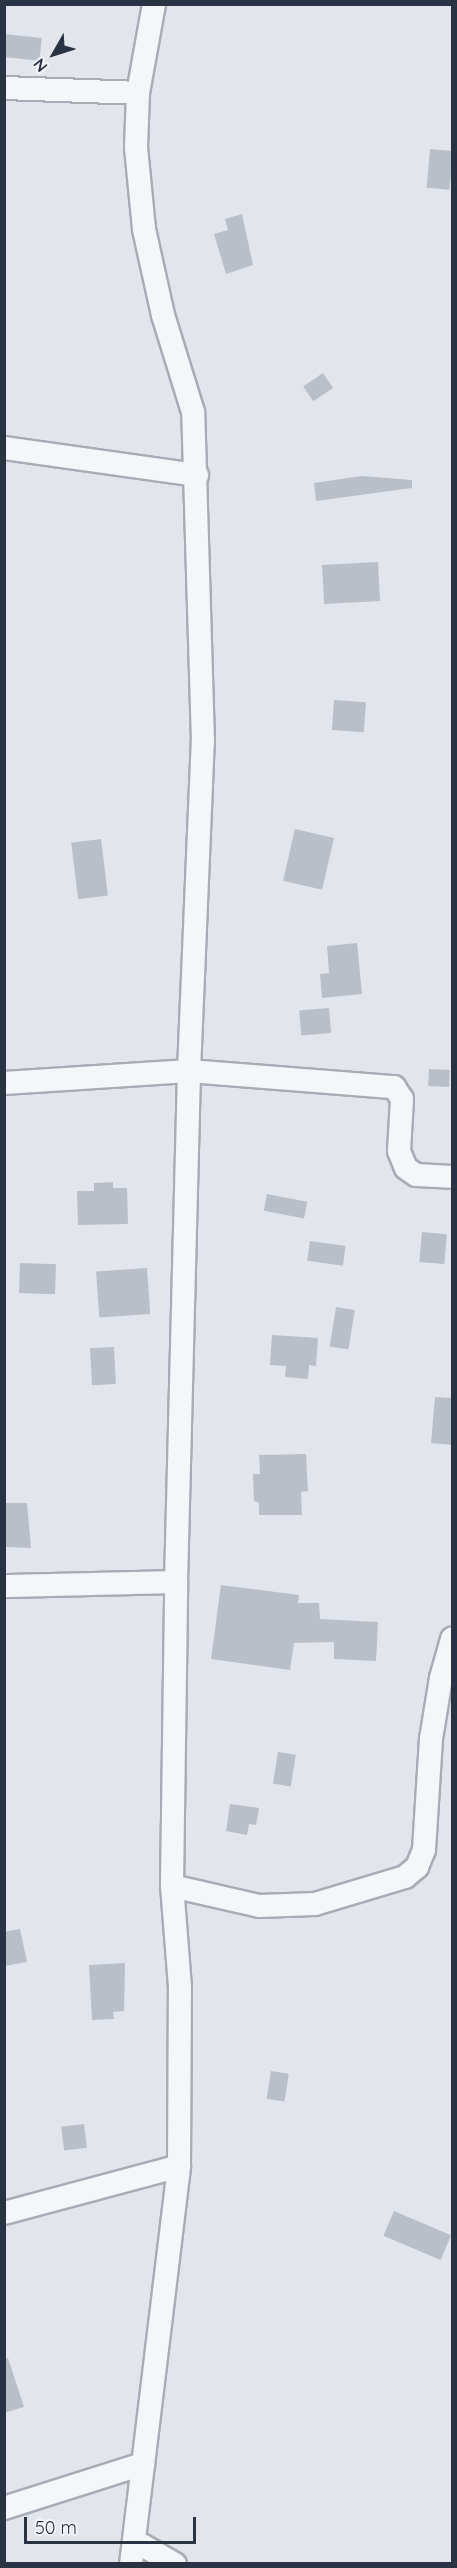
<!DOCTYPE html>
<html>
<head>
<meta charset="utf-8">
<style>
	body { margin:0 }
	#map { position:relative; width:457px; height:2568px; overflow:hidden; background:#e2e5eb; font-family:Quicksand,sans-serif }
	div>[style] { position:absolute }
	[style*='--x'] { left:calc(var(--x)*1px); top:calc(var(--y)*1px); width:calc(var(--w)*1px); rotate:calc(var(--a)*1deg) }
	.building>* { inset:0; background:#b9bfc8; transform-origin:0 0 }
	.roads { filter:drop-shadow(2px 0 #a7acb5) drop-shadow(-2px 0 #a7acb5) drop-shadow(0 2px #a7acb5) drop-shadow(0 -2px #a7acb5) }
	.minor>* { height:22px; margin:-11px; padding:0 11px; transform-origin:11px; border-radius:11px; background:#f5f6f9 }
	span { translate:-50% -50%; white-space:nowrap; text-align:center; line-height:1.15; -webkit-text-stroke:4.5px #f2f4f8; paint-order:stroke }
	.frame { position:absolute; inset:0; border:6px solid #293343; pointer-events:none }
	.north { position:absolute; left:24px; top:24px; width:60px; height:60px; -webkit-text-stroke:4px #f2f4f8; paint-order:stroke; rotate:231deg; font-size:16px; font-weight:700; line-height:24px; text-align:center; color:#293343 }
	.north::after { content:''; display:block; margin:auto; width:21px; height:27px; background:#293343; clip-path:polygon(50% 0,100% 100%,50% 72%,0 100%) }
	.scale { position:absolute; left:24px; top:2517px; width:172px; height:27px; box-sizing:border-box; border:3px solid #293343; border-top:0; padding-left:8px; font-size:18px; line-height:21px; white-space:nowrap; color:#293343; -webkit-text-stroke:4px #f2f4f8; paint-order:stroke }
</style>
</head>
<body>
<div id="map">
	<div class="building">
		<i style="left:4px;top:34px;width:38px;height:23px;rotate:6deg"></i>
		<i style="left:430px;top:149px;width:23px;height:39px;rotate:5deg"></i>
		<i style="clip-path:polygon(242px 214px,253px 265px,226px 274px,214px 234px,228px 230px,225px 219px)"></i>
		<i style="left:323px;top:373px;width:18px;height:24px;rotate:56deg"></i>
		<i style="clip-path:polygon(362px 476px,412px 480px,412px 488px,316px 501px,314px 483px)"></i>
		<i style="left:378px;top:562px;width:39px;height:56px;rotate:87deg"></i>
		<i style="left:334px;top:700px;width:32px;height:30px;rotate:4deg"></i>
		<i style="left:295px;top:829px;width:40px;height:53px;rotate:13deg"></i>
		<i style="left:101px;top:839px;width:57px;height:30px;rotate:83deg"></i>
		<i style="clip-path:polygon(357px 943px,362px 994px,322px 998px,320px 974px,329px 973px,327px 946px)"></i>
		<i style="left:329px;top:1008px;width:25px;height:30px;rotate:85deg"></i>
		<i style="left:429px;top:1069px;width:21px;height:17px;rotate:3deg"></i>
		<i style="clip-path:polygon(113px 1182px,113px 1188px,127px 1188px,128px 1224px,78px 1225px,77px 1191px,94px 1191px,94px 1183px)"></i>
		<i style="left:267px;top:1194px;width:41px;height:17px;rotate:11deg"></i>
		<i style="left:422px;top:1232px;width:25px;height:30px;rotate:5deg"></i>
		<i style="left:310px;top:1241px;width:36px;height:20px;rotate:8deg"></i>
		<i style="left:20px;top:1263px;width:36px;height:30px;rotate:2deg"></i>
		<i style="left:147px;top:1268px;width:46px;height:51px;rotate:86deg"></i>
		<i style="left:336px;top:1307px;width:19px;height:40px;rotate:9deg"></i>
		<i style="clip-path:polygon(272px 1335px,318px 1338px,316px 1366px,309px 1365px,308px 1379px,285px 1377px,286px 1366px,270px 1365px)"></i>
		<i style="left:114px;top:1347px;width:37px;height:24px;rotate:87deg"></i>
		<i style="clip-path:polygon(435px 1397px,453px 1398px,453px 1445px,431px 1443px)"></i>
		<i style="clip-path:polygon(306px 1454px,308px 1491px,301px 1492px,302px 1515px,259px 1515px,259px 1503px,254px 1501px,253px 1474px,260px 1474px,259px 1455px)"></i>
		<i style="clip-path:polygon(4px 1503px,27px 1503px,31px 1548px,4px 1547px)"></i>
		<i style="clip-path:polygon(221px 1585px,299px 1595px,298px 1603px,319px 1603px,320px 1619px,378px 1622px,376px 1661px,334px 1659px,334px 1642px,294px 1643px,290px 1670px,211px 1659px)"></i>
		<i style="left:278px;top:1752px;width:18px;height:32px;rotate:9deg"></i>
		<i style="clip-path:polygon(230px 1804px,259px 1808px,256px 1825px,249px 1824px,247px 1835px,226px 1831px)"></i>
		<i style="clip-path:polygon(20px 1929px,27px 1962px,4px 1966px,4px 1932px)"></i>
		<i style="clip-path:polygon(125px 1963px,124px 2011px,113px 2012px,114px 2019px,92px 2020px,89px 1965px)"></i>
		<i style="left:271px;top:2071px;width:18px;height:28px;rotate:9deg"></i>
		<i style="left:84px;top:2124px;width:24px;height:23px;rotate:83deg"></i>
		<i style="left:394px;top:2211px;width:62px;height:27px;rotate:23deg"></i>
		<i style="clip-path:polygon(8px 2358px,24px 2407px,4px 2413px,4px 2359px)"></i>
	</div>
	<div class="roads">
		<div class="minor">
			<i style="--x:4;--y:88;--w:134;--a:2.1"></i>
			<i style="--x:4;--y:448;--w:195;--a:8"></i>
			<i style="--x:4;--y:1083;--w:185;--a:-3.7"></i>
			<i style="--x:189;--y:1071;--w:206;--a:4.5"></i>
			<i style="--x:394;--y:1087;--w:14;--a:56"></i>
			<i style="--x:402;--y:1099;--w:52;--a:93.3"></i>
			<i style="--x:399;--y:1151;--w:18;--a:68"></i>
			<i style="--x:406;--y:1168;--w:12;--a:35"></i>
			<i style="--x:416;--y:1175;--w:36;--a:3"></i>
			<i style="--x:4;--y:1586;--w:172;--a:-1.3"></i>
			<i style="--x:172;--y:1886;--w:89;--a:12.9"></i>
			<i style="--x:259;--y:1906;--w:56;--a:-2"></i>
			<i style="--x:315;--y:1904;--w:94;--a:-16.7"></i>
			<i style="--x:405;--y:1877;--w:16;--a:-40"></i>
			<i style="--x:417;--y:1867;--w:18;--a:-68"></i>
			<i style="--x:424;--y:1850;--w:111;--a:-86.4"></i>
			<i style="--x:431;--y:1739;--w:62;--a:-80.7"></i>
			<i style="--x:441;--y:1678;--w:41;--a:-74.2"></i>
			<i style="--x:4;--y:2213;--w:181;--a:-15"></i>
			<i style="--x:4;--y:2508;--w:146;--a:-17.6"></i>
			<i style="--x:135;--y:2541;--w:46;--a:29.9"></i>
			<i style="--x:131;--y:2564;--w:401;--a:-83.1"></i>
			<i style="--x:179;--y:2166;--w:179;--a:-89.7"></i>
			<i style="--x:180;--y:1987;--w:101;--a:-94.5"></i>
			<i style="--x:172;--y:1886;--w:304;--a:-89.2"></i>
			<i style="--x:176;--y:1582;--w:511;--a:-88.54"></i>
			<i style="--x:189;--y:1071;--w:329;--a:-87.6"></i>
			<i style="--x:203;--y:742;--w:330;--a:-91.7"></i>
			<i style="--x:193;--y:412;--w:102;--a:-107.2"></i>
			<i style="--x:163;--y:315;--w:88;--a:-102.5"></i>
			<i style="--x:144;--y:229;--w:82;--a:-95.6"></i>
			<i style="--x:136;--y:147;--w:54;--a:-87.9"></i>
			<i style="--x:138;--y:93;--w:90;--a:-79.8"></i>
		</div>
	</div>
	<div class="frame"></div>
	<div class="north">N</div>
	<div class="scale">50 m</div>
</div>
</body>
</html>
